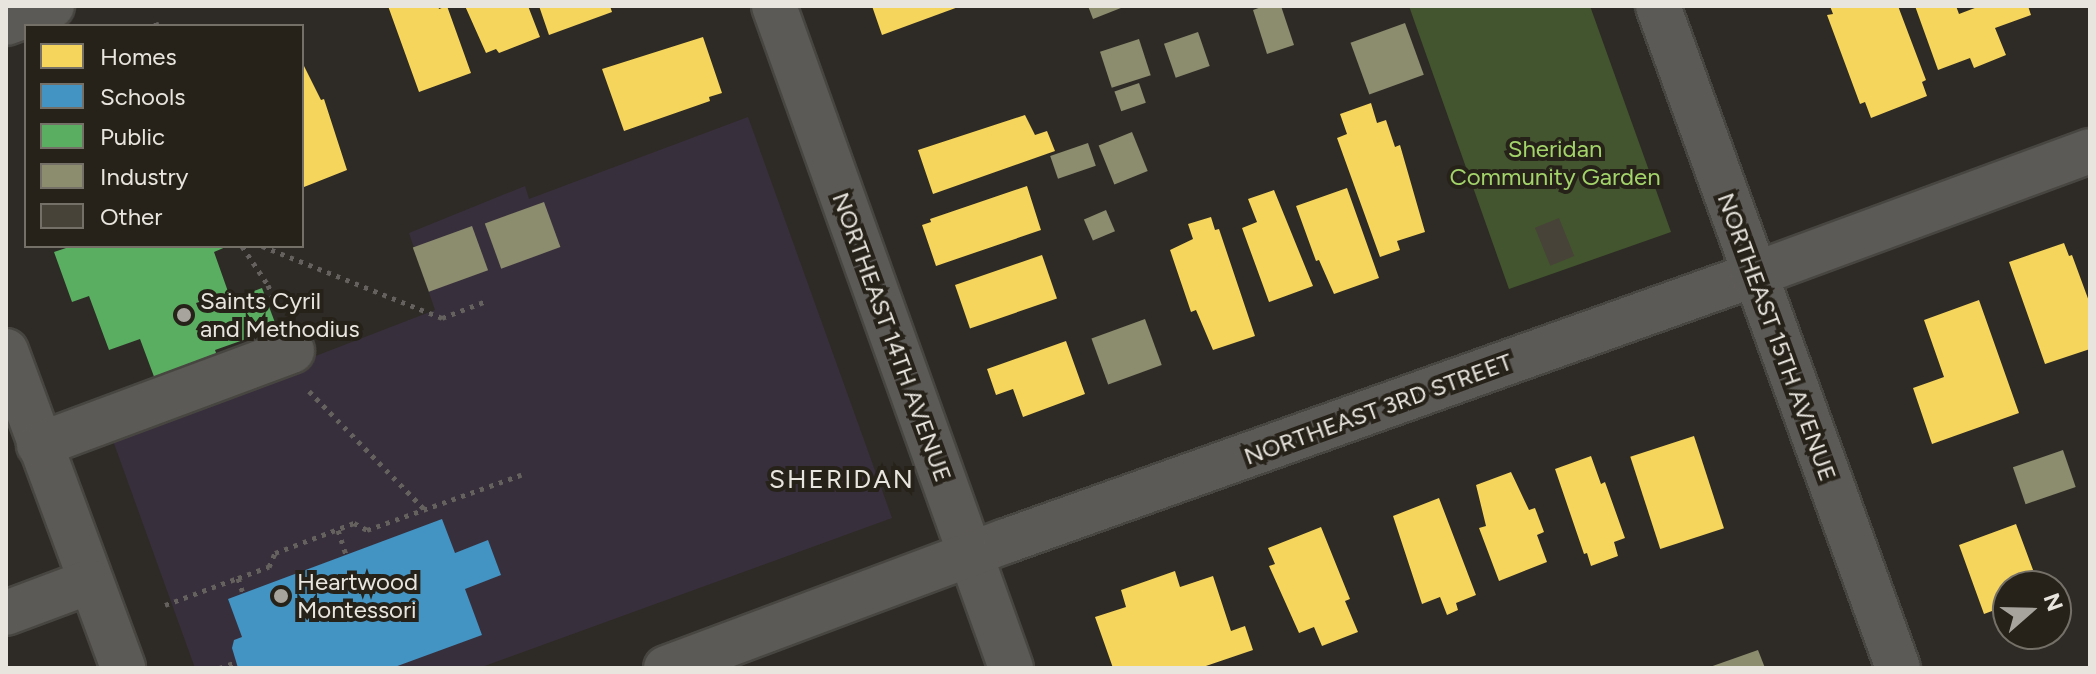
<!DOCTYPE html>
<html>
<head>
<meta charset="utf-8">
<style>
	body { margin:0 }
	#map { position:relative; width:2096px; height:674px; overflow:hidden; background:#2e2b26; font-family:Figtree,sans-serif }
	div>[style] { position:absolute }
	[style*='--x'] { left:calc(var(--x)*1px); top:calc(var(--y)*1px); width:calc(var(--w)*1px); rotate:calc(var(--a)*1deg) }
	.education>* { inset:0; background:#382f3c }
	.green>* { inset:0; background:#43552e }
	.homes>* { inset:0; background:#f6d55c; transform-origin:0 0 }
	.schools>* { inset:0; background:#4393c3 }
	.public>* { inset:0; background:#5aae61 }
	.industry>* { inset:0; background:#8c8c6e; transform-origin:0 0 }
	.building>* { inset:0; background:#484338; transform-origin:0 0 }
	.path>* { height:5px; margin-top:-2.5px; transform-origin:0; background:repeating-linear-gradient(90deg,#64615e 0 4px,transparent 0 10px) }
	.roads { filter:drop-shadow(2px 0 #484641) drop-shadow(-2px 0 #484641) drop-shadow(0 2px #484641) drop-shadow(0 -2px #484641) }
	.minor>* { height:44px; margin:-22px; padding:0 22px; transform-origin:22px; border-radius:22px; background:#5c5a56 }
	.dots>* { width:22px; height:22px; translate:-50% -50%; box-sizing:border-box; border:4px solid #272219; border-radius:50% }
	span { translate:-50% -50%; white-space:nowrap; text-align:center; line-height:1.15; -webkit-text-stroke:8px #272219; paint-order:stroke }
	.park-label { font-size:24px; color:#a3d46a }
	.poi-label { font-size:24px; color:#e8e5df }
	.left { translate:0 -50%; text-align:left }
	.street-label { font-size:24px; color:#e8e5df }
	.neighbourhood-label { font-size:26px; color:#e8e5df; letter-spacing:2px }
	.frame { position:absolute; inset:0; border:8px solid #e8e5df; pointer-events:none }
	.legend { position:absolute; left:24px; top:24px; width:280px; height:224px; box-sizing:border-box; background:#272219; border:2px solid #747068; margin:0; padding:10px 14px; list-style:none; font-size:24px; color:#e8e5df }
	.legend li { display:flex; align-items:center; gap:16px; height:40px }
	.legend b { width:40px; border:2px solid #747068 }
	.north { position:absolute; left:1992px; top:570px; width:80px; height:80px; box-sizing:border-box; background:#272219; border:2px solid #747068; border-radius:50%; rotate:70deg; font-size:22px; font-weight:700; line-height:32px; text-align:center; color:#e8e5df }
	.north::after { content:''; display:block; margin:auto; width:28px; height:36px; background:#a7a49e; clip-path:polygon(50% 0,100% 100%,50% 72%,0 100%) }
</style>
</head>
<body>
<div id="map">
	<div class="education">
		<i style="clip-path:polygon(748px 117px,892px 518px,479px 668px,195px 668px,111px 435px,435px 310px,409px 233px,525px 186px,529px 199px)"></i>
	</div>
	<div class="green">
		<i style="clip-path:polygon(1409px 6px,1590px 6px,1671px 232px,1509px 289px)"></i>
	</div>
	<div class="homes">
		<i style="clip-path:polygon(388px 6px,438px 6px,439px 9px,447px 6px,471px 73px,419px 92px)"></i>
		<i style="clip-path:polygon(465px 6px,528px 6px,540px 37px,499px 53px,496px 49px,486px 53px)"></i>
		<i style="clip-path:polygon(539px 6px,610px 6px,612px 12px,549px 35px)"></i>
		<i style="clip-path:polygon(872px 6px,961px 6px,882px 35px)"></i>
		<i style="clip-path:polygon(1830px 6px,1898px 6px,1926px 80px,1922px 82px,1927px 96px,1871px 118px,1865px 102px,1860px 104px,1827px 15px,1833px 14px)"></i>
		<i style="clip-path:polygon(1915px 6px,1956px 6px,1959px 14px,1980px 6px,2028px 6px,2031px 15px,1995px 28px,2006px 55px,1974px 68px,1970px 58px,1938px 70px)"></i>
		<i style="clip-path:polygon(703px 37px,722px 93px,709px 97px,710px 101px,624px 131px,602px 69px)"></i>
		<i style="clip-path:polygon(304px 66px,321px 100px,324px 99px,347px 170px,304px 187px)"></i>
		<i style="clip-path:polygon(1371px 103px,1377px 123px,1386px 120px,1395px 147px,1400px 145px,1425px 232px,1397px 241px,1400px 250px,1380px 257px,1337px 138px,1347px 134px,1340px 114px)"></i>
		<i style="clip-path:polygon(1025px 115px,1035px 135px,1047px 131px,1055px 151px,933px 194px,918px 150px)"></i>
		<i style="clip-path:polygon(1027px 186px,1041px 230px,936px 266px,922px 225px,931px 222px,930px 219px)"></i>
		<i style="clip-path:polygon(1347px 188px,1379px 278px,1334px 294px,1319px 260px,1316px 261px,1296px 206px)"></i>
		<i style="clip-path:polygon(1274px 190px,1313px 286px,1269px 302px,1242px 228px,1257px 222px,1248px 199px)"></i>
		<i style="clip-path:polygon(1211px 217px,1215px 230px,1219px 229px,1255px 336px,1213px 350px,1196px 310px,1191px 312px,1170px 250px,1193px 239px,1188px 224px)"></i>
		<i style="clip-path:polygon(2064px 243px,2069px 256px,2072px 255px,2090px 304px,2090px 349px,2045px 364px,2009px 262px)"></i>
		<i style="left:1042px;top:255px;width:46px;height:92px;rotate:71deg"></i>
		<i style="clip-path:polygon(1979px 300px,2019px 413px,1932px 444px,1913px 388px,1944px 377px,1924px 320px)"></i>
		<i style="clip-path:polygon(1066px 341px,1085px 394px,1023px 417px,1013px 389px,996px 395px,987px 369px)"></i>
		<i style="left:1694px;top:436px;width:97px;height:67px;rotate:72deg"></i>
		<i style="clip-path:polygon(1591px 456px,1601px 484px,1605px 482px,1625px 538px,1614px 542px,1618px 556px,1591px 566px,1587px 553px,1584px 554px,1555px 469px)"></i>
		<i style="clip-path:polygon(1511px 472px,1529px 510px,1535px 508px,1544px 532px,1537px 535px,1547px 562px,1499px 581px,1479px 528px,1486px 526px,1476px 485px)"></i>
		<i style="clip-path:polygon(1439px 498px,1476px 595px,1456px 603px,1458px 610px,1447px 615px,1440px 597px,1422px 604px,1393px 516px)"></i>
		<i style="clip-path:polygon(2016px 524px,2039px 586px,2008px 586px,2008px 605px,1984px 614px,1959px 545px)"></i>
		<i style="clip-path:polygon(1321px 527px,1350px 599px,1345px 601px,1358px 632px,1322px 646px,1314px 627px,1299px 633px,1269px 566px,1275px 564px,1268px 548px)"></i>
		<i style="clip-path:polygon(1175px 571px,1180px 587px,1213px 576px,1231px 631px,1245px 626px,1253px 650px,1200px 668px,1113px 668px,1095px 617px,1126px 607px,1121px 590px)"></i>
	</div>
	<div class="schools">
		<i style="clip-path:polygon(442px 519px,455px 553px,488px 540px,501px 575px,465px 589px,482px 635px,392px 668px,238px 668px,232px 648px,234px 640px,242px 637px,228px 599px)"></i>
	</div>
	<div class="public">
		<i style="clip-path:polygon(72px 246px,228px 246px,214px 252px,231px 300px,262px 288px,277px 328px,215px 350px,221px 367px,159px 390px,140px 339px,109px 350px,89px 296px,72px 302px,54px 252px)"></i>
	</div>
	<div class="industry">
		<i style="clip-path:polygon(1088px 6px,1126px 6px,1093px 19px)"></i>
		<i style="clip-path:polygon(1264px 6px,1281px 6px,1294px 45px,1267px 54px,1253px 10px)"></i>
		<i style="left:1405px;top:23px;width:55px;height:58px;rotate:70deg"></i>
		<i style="left:1198px;top:32px;width:36px;height:36px;rotate:71deg"></i>
		<i style="left:1139px;top:39px;width:38px;height:41px;rotate:72deg"></i>
		<i style="left:1139px;top:83px;width:21px;height:26px;rotate:71deg"></i>
		<i style="left:1132px;top:132px;width:42px;height:36px;rotate:68deg"></i>
		<i style="left:1088px;top:143px;width:24px;height:40px;rotate:71deg"></i>
		<i style="left:544px;top:202px;width:48px;height:63px;rotate:70deg"></i>
		<i style="left:1106px;top:210px;width:23px;height:24px;rotate:67deg"></i>
		<i style="left:472px;top:226px;width:47px;height:63px;rotate:70deg"></i>
		<i style="left:1145px;top:319px;width:49px;height:57px;rotate:70deg"></i>
		<i style="left:2063px;top:450px;width:39px;height:53px;rotate:71deg"></i>
		<i style="clip-path:polygon(1758px 650px,1765px 668px,1707px 668px)"></i>
	</div>
	<div class="building">
		<i style="left:1559px;top:218px;width:41px;height:26px;rotate:68deg"></i>
	</div>
	<div class="path">
		<i style="--x:156;--y:22;--w:4;--a:76"></i>
		<i style="--x:242;--y:246;--w:47;--a:56.3"></i>
		<i style="--x:268;--y:285;--w:25;--a:69"></i>
		<i style="--x:262;--y:246;--w:194;--a:21.8"></i>
		<i style="--x:442;--y:318;--w:47;--a:-21.1"></i>
		<i style="--x:309;--y:391;--w:165;--a:45.7"></i>
		<i style="--x:338;--y:530;--w:26;--a:72"></i>
		<i style="--x:238;--y:578;--w:33;--a:-20"></i>
		<i style="--x:269;--y:567;--w:15;--a:-67"></i>
		<i style="--x:275;--y:553;--w:85;--a:-20.8"></i>
		<i style="--x:354;--y:523;--w:15;--a:28"></i>
		<i style="--x:367;--y:530;--w:164;--a:-19.7"></i>
		<i style="--x:165;--y:605;--w:78;--a:-20.3"></i>
		<i style="--x:238;--y:578;--w:16;--a:72"></i>
		<i style="--x:219;--y:668;--w:18;--a:-19"></i>
	</div>
	<div class="roads">
		<div class="minor">
			<i style="--x:774;--y:6;--w:703;--a:70.3"></i>
			<i style="--x:1658;--y:6;--w:704;--a:70.07"></i>
			<i style="--x:6;--y:23;--w:49;--a:-20.3"></i>
			<i style="--x:6;--y:351;--w:338;--a:69.7"></i>
			<i style="--x:39;--y:445;--w:270;--a:-20.4"></i>
			<i style="--x:6;--y:613;--w:89;--a:-20.5"></i>
			<i style="--x:666;--y:668;--w:363;--a:-20.5"></i>
			<i style="--x:1006;--y:541;--w:793;--a:-19.6"></i>
			<i style="--x:1753;--y:275;--w:359;--a:-20.2"></i>
		</div>
	</div>
	<div class="dots">
		<i style="left:184px;top:315px;background:#a7a49e"></i>
		<i style="left:281px;top:596px;background:#a7a49e"></i>
	</div>
	<div class="park-label">
		<span style="left:1555px;top:163px">Sheridan<br>Community Garden</span>
	</div>
	<div class="poi-label">
		<span class="left" style="left:200px;top:315px">Saints Cyril<br>and Methodius</span>
		<span class="left" style="left:297px;top:596px">Heartwood<br>Montessori</span>
	</div>
	<div class="street-label">
		<span style="left:892px;top:337px;rotate:70deg">NORTHEAST 14TH AVENUE</span>
		<span style="left:1777px;top:337px;rotate:70deg">NORTHEAST 15TH AVENUE</span>
		<span style="left:1378px;top:409px;rotate:-20deg">NORTHEAST 3RD STREET</span>
	</div>
	<div class="neighbourhood-label">
		<span style="left:842px;top:480px">SHERIDAN</span>
	</div>
	<div class="frame"></div>
	<ul class="legend">
	<li><b style="height:22px;background:#f6d55c"></b>Homes</li>
	<li><b style="height:22px;background:#4393c3"></b>Schools</li>
	<li><b style="height:22px;background:#5aae61"></b>Public</li>
	<li><b style="height:22px;background:#8c8c6e"></b>Industry</li>
	<li><b style="height:22px;background:#484338"></b>Other</li>
	</ul>
	<div class="north">N</div>
</div>
</body>
</html>
